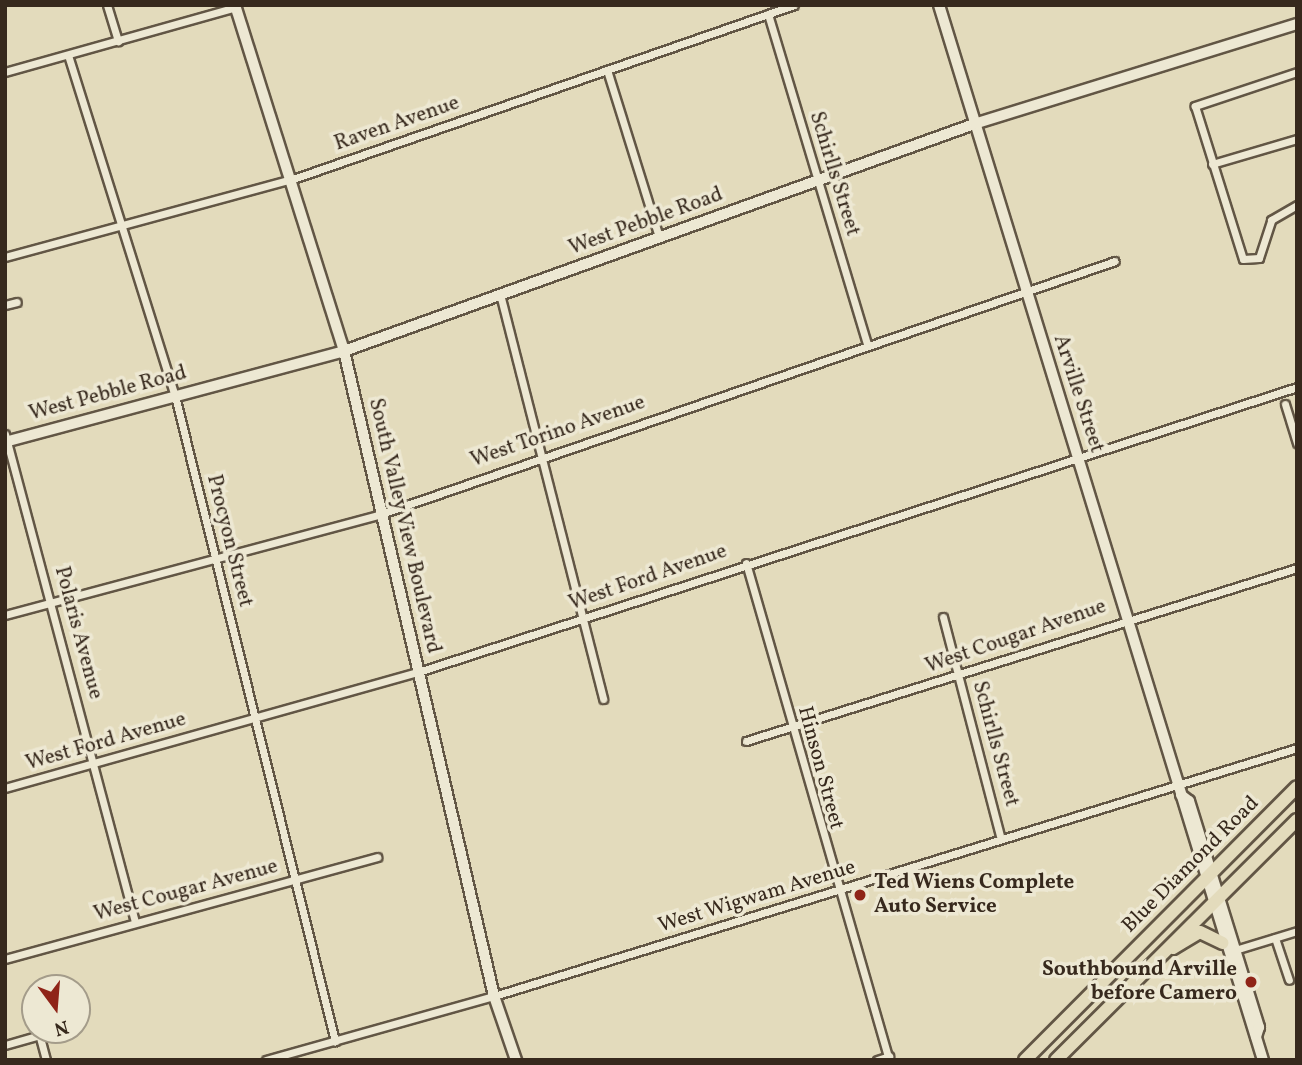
<!DOCTYPE html>
<html>
<head>
<meta charset="utf-8">
<style>
	body { margin:0 }
	#map { position:relative; width:1302px; height:1065px; overflow:hidden; background:#e3dbbc; font-family:Vollkorn,serif }
	div>[style] { position:absolute }
	[style*='--x'] { left:calc(var(--x)*1px); top:calc(var(--y)*1px); width:calc(var(--w)*1px); rotate:calc(var(--a)*1deg) }
	.roads { filter:drop-shadow(2px 0 #625645) drop-shadow(-2px 0 #625645) drop-shadow(0 2px #625645) drop-shadow(0 -2px #625645) }
	.street>* { height:7px; margin:-3.5px; padding:0 3.5px; transform-origin:3.5px; border-radius:3.5px; background:#ede8d3 }
	.secondary>* { height:10px; margin:-5px; padding:0 5px; transform-origin:5px; border-radius:5px; background:#ede8d3 }
	.highway>* { height:12px; margin:-6px; padding:0 6px; transform-origin:6px; border-radius:6px; background:#e3dbbc }
	.dots>* { width:19px; height:19px; translate:-50% -50%; box-sizing:border-box; border:4px solid #ede8d3; border-radius:50% }
	span { translate:-50% -50%; white-space:nowrap; text-align:center; line-height:1.15; -webkit-text-stroke:7px #ede8d3; paint-order:stroke }
	.street-label { font-size:21px; color:#37291d }
	.poi-label { font-size:21px; color:#37291d; font-weight:700 }
	.left { translate:0 -50%; text-align:left }
	.right { translate:-100% -50%; text-align:right }
	.frame { position:absolute; inset:0; border:7px solid #37291d; pointer-events:none }
	.north { position:absolute; left:21px; top:974px; width:70px; height:70px; box-sizing:border-box; background:#ede8d3; border:2px solid #a49c8a; border-radius:50%; rotate:164deg; font-size:19px; font-weight:700; line-height:28px; text-align:center; color:#37291d }
	.north::after { content:''; display:block; margin:auto; width:24px; height:32px; background:#8f2418; clip-path:polygon(50% 0,100% 100%,50% 72%,0 100%) }
</style>
</head>
<body>
<div id="map">
	<div class="roads">
		<div class="street">
			<i style="--x:107;--y:5;--w:38;--a:73"></i>
			<i style="--x:768;--y:14;--w:344;--a:73.3"></i>
			<i style="--x:68;--y:55;--w:357;--a:72.6"></i>
			<i style="--x:175;--y:396;--w:665;--a:76.07"></i>
			<i style="--x:607;--y:70;--w:175;--a:72.7"></i>
			<i style="--x:5;--y:72;--w:240;--a:-15.7"></i>
			<i style="--x:1297;--y:72;--w:108;--a:161.6"></i>
			<i style="--x:1195;--y:106;--w:160;--a:72.6"></i>
			<i style="--x:1243;--y:259;--w:16;--a:-4"></i>
			<i style="--x:1259;--y:258;--w:40;--a:-72"></i>
			<i style="--x:1271;--y:220;--w:30;--a:-30"></i>
			<i style="--x:1212;--y:164;--w:89;--a:-16.4"></i>
			<i style="--x:5;--y:257;--w:298;--a:-15.2"></i>
			<i style="--x:293;--y:179;--w:530;--a:-19.15"></i>
			<i style="--x:500;--y:294;--w:418;--a:75.7"></i>
			<i style="--x:5;--y:305;--w:12;--a:-14"></i>
			<i style="--x:1285;--y:404;--w:41;--a:72.9"></i>
			<i style="--x:5;--y:434;--w:505;--a:75.08"></i>
			<i style="--x:746;--y:563;--w:517;--a:73.95"></i>
			<i style="--x:5;--y:615;--w:389;--a:-15"></i>
			<i style="--x:381;--y:514;--w:776;--a:-19.02"></i>
			<i style="--x:943;--y:617;--w:229;--a:75.4"></i>
			<i style="--x:746;--y:741;--w:578;--a:-17.43"></i>
			<i style="--x:5;--y:788;--w:429;--a:-15.7"></i>
			<i style="--x:418;--y:672;--w:924;--a:-17.96"></i>
			<i style="--x:1275;--y:938;--w:44;--a:71.6"></i>
			<i style="--x:1235;--y:950;--w:65;--a:-17"></i>
			<i style="--x:5;--y:959;--w:386;--a:-15.3"></i>
			<i style="--x:30;--y:999;--w:20;--a:75"></i>
			<i style="--x:38;--y:1030;--w:31;--a:75"></i>
			<i style="--x:5;--y:1045;--w:36;--a:-16"></i>
			<i style="--x:266;--y:1060;--w:237;--a:-15.7"></i>
			<i style="--x:494;--y:996;--w:840;--a:-17.16"></i>
			<i style="--x:877;--y:1060;--w:13;--a:-18"></i>
		</div>
		<div class="secondary">
			<i style="--x:235;--y:5;--w:363;--a:72.5"></i>
			<i style="--x:344;--y:351;--w:662;--a:76.91"></i>
			<i style="--x:494;--y:996;--w:68;--a:71"></i>
			<i style="--x:939;--y:5;--w:1104;--a:72.93"></i>
			<i style="--x:5;--y:442;--w:351;--a:-15"></i>
			<i style="--x:344;--y:351;--w:670;--a:-19.81"></i>
			<i style="--x:974;--y:124;--w:338;--a:-17.2"></i>
			<i style="--x:1181;--y:795;--w:10;--a:37"></i>
			<i style="--x:1189;--y:801;--w:237;--a:72.8"></i>
			<i style="--x:1259;--y:1027;--w:10;--a:107"></i>
		</div>
		<div class="highway">
			<i style="--x:1173;--y:948;--w:31;--a:-31"></i>
			<i style="--x:1200;--y:932;--w:25;--a:26"></i>
			<i style="--x:1025;--y:1060;--w:385;--a:-45.1"></i>
			<i style="--x:1056;--y:1060;--w:340;--a:-44.9"></i>
		</div>
	</div>
	<div class="dots">
		<i style="left:860px;top:895px;background:#8f2418"></i>
		<i style="left:1251px;top:982px;background:#8f2418"></i>
	</div>
	<div class="street-label">
		<span style="left:397px;top:124px;rotate:-19deg">Raven Avenue</span>
		<span style="left:834px;top:174px;rotate:73deg">Schirlls Street</span>
		<span style="left:646px;top:222px;rotate:-20deg">West Pebble Road</span>
		<span style="left:108px;top:394px;rotate:-15deg">West Pebble Road</span>
		<span style="left:1078px;top:394px;rotate:72deg">Arville Street</span>
		<span style="left:558px;top:432px;rotate:-19deg">West Torino Avenue</span>
		<span style="left:404px;top:526px;rotate:77deg">South Valley View Boulevard</span>
		<span style="left:229px;top:541px;rotate:76deg">Procyon Street</span>
		<span style="left:648px;top:578px;rotate:-19deg">West Ford Avenue</span>
		<span style="left:78px;top:633px;rotate:75deg">Polaris Avenue</span>
		<span style="left:1016px;top:637px;rotate:-19deg">West Cougar Avenue</span>
		<span style="left:106px;top:742px;rotate:-16deg">West Ford Avenue</span>
		<span style="left:995px;top:744px;rotate:75deg">Schirlls Street</span>
		<span style="left:820px;top:768px;rotate:75deg">Hinson Street</span>
		<span style="left:1191px;top:865px;rotate:-45deg">Blue Diamond Road</span>
		<span style="left:186px;top:891px;rotate:-15deg">West Cougar Avenue</span>
		<span style="left:757px;top:897px;rotate:-17deg">West Wigwam Avenue</span>
	</div>
	<div class="poi-label">
		<span class="left" style="left:874px;top:895px">Ted Wiens Complete<br>Auto Service</span>
		<span class="right" style="left:1237px;top:982px">Southbound Arville<br>before Camero</span>
	</div>
	<div class="frame"></div>
	<div class="north">N</div>
</div>
</body>
</html>
